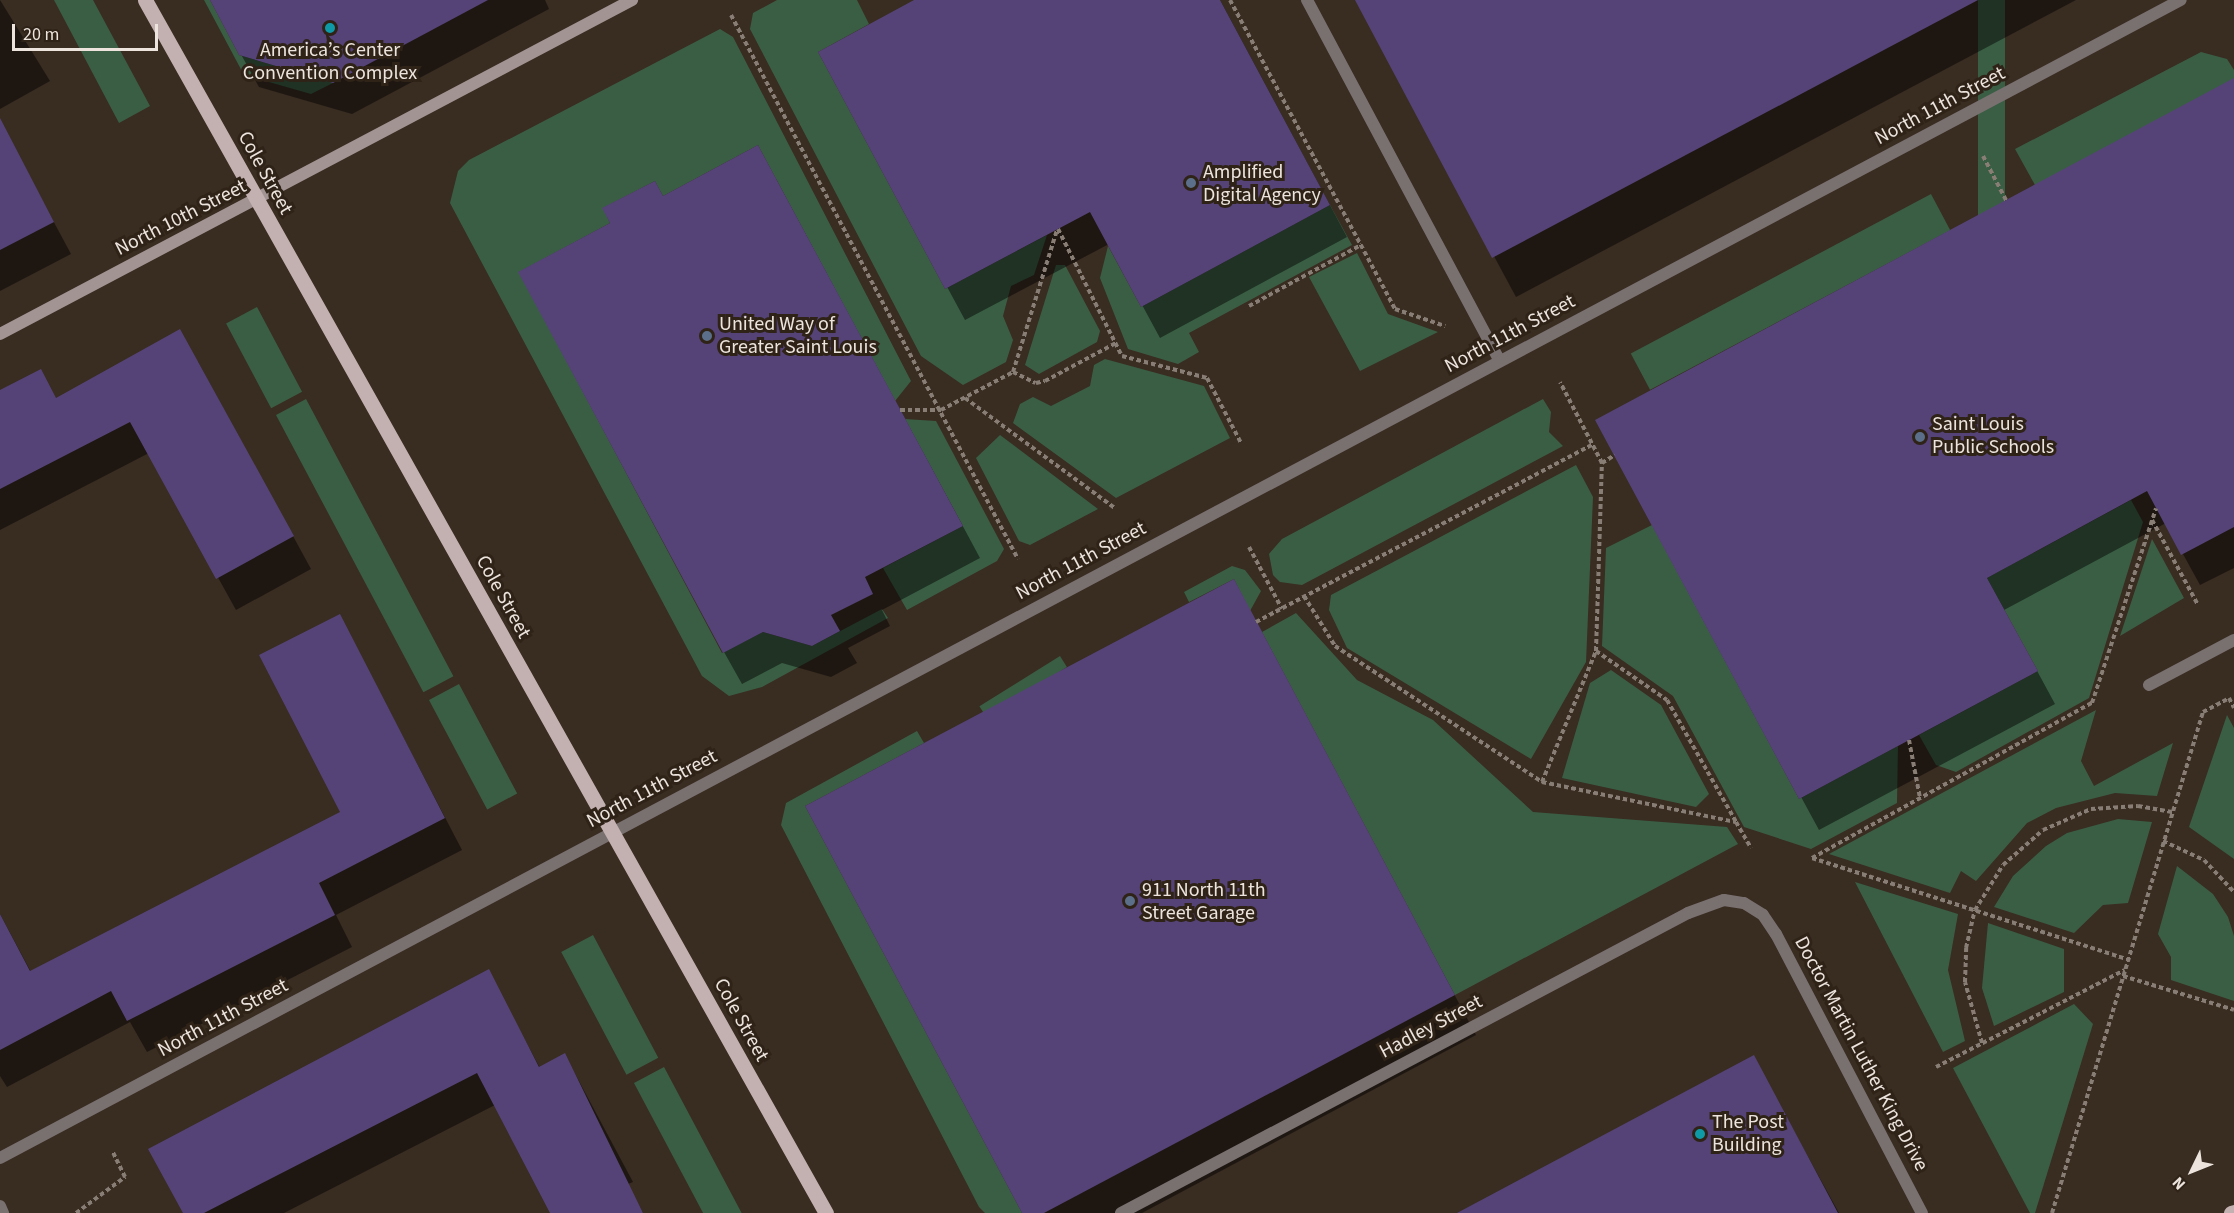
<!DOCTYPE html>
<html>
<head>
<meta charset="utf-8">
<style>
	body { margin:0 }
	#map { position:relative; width:2234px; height:1213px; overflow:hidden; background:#392c21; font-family:"Source Sans 3",sans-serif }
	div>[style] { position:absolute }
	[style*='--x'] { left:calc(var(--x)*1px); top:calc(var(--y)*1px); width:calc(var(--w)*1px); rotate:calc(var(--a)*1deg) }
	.green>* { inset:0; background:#3a5e44; transform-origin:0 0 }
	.shadow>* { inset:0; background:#0007 }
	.building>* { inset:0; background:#554378 }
	.path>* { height:4px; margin-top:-2px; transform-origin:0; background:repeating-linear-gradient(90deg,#897e75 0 4.5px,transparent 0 7.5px) }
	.lane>* { height:12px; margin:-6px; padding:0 6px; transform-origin:6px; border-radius:6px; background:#797070 }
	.street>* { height:12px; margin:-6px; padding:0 6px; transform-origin:6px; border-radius:6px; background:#797070 }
	.secondary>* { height:12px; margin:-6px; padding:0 6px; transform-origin:6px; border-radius:6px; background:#a39494 }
	.primary>* { height:15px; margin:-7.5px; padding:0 7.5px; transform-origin:7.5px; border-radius:7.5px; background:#c3b0b0 }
	.dots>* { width:16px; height:16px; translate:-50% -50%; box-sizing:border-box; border:3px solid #2f2318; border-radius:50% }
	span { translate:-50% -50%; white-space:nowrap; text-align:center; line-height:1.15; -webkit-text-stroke:6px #2f2318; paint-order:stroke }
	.poi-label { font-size:20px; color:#ece4dd }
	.left { translate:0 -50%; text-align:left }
	.street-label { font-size:20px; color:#ece4dd }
	.north { position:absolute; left:2162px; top:1141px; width:60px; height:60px; -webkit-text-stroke:4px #2f2318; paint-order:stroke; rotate:227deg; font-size:16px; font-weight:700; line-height:24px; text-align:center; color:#ece4dd }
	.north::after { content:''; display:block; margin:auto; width:21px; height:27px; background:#ece4dd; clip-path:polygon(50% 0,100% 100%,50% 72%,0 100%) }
	.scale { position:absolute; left:12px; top:24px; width:146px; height:27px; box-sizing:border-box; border:3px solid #ece4dd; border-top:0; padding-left:8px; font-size:18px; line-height:21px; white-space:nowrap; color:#ece4dd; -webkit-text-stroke:4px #2f2318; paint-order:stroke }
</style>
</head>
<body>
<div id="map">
	<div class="green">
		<i style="clip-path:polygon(54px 0,93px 0,150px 106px,119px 123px)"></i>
		<i style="clip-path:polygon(204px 0,210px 0,239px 55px,333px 83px,311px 94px,244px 75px)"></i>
		<i style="clip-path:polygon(777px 0,857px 0,869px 24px,818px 52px,945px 289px,1047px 235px,1034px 275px,1011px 286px,1003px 316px,1013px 340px,1006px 362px,963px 385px,921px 356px,750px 29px,753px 13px)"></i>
		<i style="left:1978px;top:0;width:27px;height:413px"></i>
		<i style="clip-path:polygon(720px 29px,733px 37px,911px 381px,895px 401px,758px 145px,663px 196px,655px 181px,603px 208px,610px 223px,519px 272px,722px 653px,763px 632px,812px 646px,882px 609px,888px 618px,762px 687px,729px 696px,702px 676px,450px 203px,458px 171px,469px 160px)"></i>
		<i style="clip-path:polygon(2201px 52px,2227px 59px,2234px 70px,2234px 91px,2035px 185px,2015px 149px)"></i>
		<i style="left:1931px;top:194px;width:41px;height:340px;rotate:62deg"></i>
		<i style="clip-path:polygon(1330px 205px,1352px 245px,1189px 333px,1199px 352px,1178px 364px,1128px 349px,1100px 278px,1108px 246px,1141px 307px)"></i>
		<i style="clip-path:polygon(1357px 253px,1388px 314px,1438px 332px,1360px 371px,1309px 277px)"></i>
		<i style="clip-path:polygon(1056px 265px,1065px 265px,1100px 331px,1097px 342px,1039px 374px,1025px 365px)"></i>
		<i style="left:257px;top:307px;width:96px;height:35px;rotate:62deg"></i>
		<i style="clip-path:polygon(1105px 359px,1204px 386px,1230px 438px,1116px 498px,1013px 423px,1020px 404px,1033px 397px,1051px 406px,1090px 386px,1094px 365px)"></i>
		<i style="left:306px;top:399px;width:314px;height:34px;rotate:62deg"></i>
		<i style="clip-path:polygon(1543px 399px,1551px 412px,1549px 432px,1563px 446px,1302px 585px,1280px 582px,1273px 575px,1269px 554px,1282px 539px)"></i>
		<i style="clip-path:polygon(905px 419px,936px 421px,1004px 549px,997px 561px,907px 610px,883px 568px,963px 526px)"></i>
		<i style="clip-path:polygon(1000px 435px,1098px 509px,1030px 545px,1019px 541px,976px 458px)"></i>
		<i style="clip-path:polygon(1576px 465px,1593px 497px,1586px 662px,1531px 759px,1347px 648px,1329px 610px,1331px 595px)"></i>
		<i style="clip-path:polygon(2131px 500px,2143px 522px,2089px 698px,1956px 772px,1936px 765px,1919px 735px,2038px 671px,1987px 578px)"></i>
		<i style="clip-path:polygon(1652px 525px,1799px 799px,1898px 746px,1897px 803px,1811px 849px,1744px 827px,1673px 696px,1602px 646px,1606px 548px)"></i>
		<i style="clip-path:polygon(2152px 539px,2184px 598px,2120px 636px)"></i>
		<i style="clip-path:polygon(1232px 566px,1245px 570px,1261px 591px,1250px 611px,1234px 579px,1189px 602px,1184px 592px)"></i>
		<i style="clip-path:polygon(1296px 613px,1357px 680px,1433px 720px,1533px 812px,1727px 827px,1738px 844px,1455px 995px,1262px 632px)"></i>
		<i style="left:1060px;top:656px;width:13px;height:95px;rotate:58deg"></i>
		<i style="clip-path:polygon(1611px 670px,1661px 705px,1709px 794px,1696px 807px,1562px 778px,1590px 683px)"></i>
		<i style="left:459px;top:684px;width:124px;height:34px;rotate:62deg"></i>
		<i style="clip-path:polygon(2096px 710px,2081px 761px,2094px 786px,2173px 743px,2157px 796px,2115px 793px,2056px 808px,2027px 823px,1976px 881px,1961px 871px,1950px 893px,1829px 854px)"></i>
		<i style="clip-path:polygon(2227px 715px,2234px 728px,2234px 859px,2189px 827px)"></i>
		<i style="clip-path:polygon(917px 731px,924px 743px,805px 806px,1022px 1213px,985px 1213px,979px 1207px,781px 825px,786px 803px)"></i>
		<i style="clip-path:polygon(2118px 819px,2152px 822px,2128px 903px,2103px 905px,2074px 933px,1994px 907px,2013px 876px,2046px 846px,2067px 833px)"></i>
		<i style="clip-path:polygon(2177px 866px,2213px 894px,2228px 917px,2234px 936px,2234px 1001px,2171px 980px,2171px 957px,2158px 934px)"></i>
		<i style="clip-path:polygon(1855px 882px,1958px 914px,1948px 970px,1965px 1041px,1943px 1052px)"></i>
		<i style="clip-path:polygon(1988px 923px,2064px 949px,2064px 992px,1994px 1026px,1982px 988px)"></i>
		<i style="left:593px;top:935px;width:139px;height:36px;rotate:62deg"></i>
		<i style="clip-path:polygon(2074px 1004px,2093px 1024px,2035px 1213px,2030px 1213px,1953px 1068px)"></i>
		<i style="left:664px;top:1067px;width:166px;height:34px;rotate:62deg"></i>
	</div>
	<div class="shadow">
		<i style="clip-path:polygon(0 0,50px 81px,0 109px)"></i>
		<i style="clip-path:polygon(211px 0,545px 0,549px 9px,352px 114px,259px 87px)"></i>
		<i style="clip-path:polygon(917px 0,1220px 0,1347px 237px,1160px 338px,1109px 244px,965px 320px,820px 52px)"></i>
		<i style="clip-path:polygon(1356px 0,2076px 0,1516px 297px)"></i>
		<i style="clip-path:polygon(2234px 93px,2234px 568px,2200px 585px,2166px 523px,2004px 610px,2055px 704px,1819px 830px,1597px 421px)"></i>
		<i style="clip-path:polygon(14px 148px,71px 254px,0 291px,0 155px)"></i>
		<i style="clip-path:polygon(776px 179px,980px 558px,882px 610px,890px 626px,848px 648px,857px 663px,831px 677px,782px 663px,742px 684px,724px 652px,663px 198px)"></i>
		<i style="clip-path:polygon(198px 362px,311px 569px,236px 610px,149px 453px,0 530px,0 391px,56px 399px)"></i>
		<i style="clip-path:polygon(1233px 581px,1476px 1035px,1142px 1213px,1024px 1213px)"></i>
		<i style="clip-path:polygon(340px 616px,462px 850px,336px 915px,352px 947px,147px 1052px,130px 1022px,7px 1087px,0 1076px,0 914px,31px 972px,342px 813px)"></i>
		<i style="clip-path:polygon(488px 971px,540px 1068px,565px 1055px,633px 1182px,628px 1184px,643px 1213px,551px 1213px,495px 1105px,284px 1213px,185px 1213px)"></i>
		<i style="clip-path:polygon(1753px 1057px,1839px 1213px,1461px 1213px)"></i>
	</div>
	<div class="building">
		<i style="clip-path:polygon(210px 0,488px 0,333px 83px,239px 55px)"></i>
		<i style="clip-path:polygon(914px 0,1220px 0,1330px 205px,1141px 307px,1090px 212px,945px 289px,818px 52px)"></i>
		<i style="clip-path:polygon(1355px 0,1978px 0,1492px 258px)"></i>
		<i style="clip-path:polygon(2234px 78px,2234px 527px,2181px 555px,2147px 491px,1987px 578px,2038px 671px,1799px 799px,1595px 420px)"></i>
		<i style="clip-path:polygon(0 118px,54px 222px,0 250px)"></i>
		<i style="clip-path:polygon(758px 145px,963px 526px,865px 577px,873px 594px,831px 615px,840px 631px,812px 646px,763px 632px,723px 653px,518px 272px,610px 223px,602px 208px,655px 181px,663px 196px)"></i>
		<i style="clip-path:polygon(180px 329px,294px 536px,216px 579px,130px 422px,0 489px,0 390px,41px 369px,56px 398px)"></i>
		<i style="clip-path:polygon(1234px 579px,1455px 995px,1044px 1213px,1022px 1213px,805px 806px)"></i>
		<i style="clip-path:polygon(340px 614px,445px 818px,319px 883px,335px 915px,127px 1021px,111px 991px,0 1050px,0 914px,30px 971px,340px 812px,259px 655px)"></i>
		<i style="clip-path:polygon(489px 969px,539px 1067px,565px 1053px,643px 1213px,550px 1213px,477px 1073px,204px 1213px,183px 1213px,148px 1149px)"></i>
		<i style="clip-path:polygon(1754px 1055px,1838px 1213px,1457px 1213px)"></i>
	</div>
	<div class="path">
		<i style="--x:1230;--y:0;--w:350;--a:61.9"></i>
		<i style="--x:1395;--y:309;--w:53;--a:18.8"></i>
		<i style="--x:731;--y:15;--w:615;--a:62.19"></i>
		<i style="--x:1983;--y:156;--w:50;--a:62.4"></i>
		<i style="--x:1058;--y:229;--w:142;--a:63.3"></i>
		<i style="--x:1122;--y:356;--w:88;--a:14.5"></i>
		<i style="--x:1207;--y:378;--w:73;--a:62.4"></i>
		<i style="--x:1249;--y:306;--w:128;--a:-28.6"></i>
		<i style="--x:1013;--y:372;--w:25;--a:26"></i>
		<i style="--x:1036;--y:383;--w:9;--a:-13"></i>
		<i style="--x:1045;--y:381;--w:81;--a:-28.2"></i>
		<i style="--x:965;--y:398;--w:186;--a:36.3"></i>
		<i style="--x:900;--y:410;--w:41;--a:0"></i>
		<i style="--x:941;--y:410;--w:81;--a:-27.8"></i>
		<i style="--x:1013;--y:372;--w:149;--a:-72.8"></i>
		<i style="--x:1602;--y:463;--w:15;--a:-32"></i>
		<i style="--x:2152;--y:520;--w:97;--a:61.6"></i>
		<i style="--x:1249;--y:547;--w:70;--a:62"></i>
		<i style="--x:1304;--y:596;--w:59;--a:58.2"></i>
		<i style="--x:1335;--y:646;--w:248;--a:33.3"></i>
		<i style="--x:1542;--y:782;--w:198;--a:11.7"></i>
		<i style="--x:1736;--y:822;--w:30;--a:60"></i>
		<i style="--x:1256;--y:622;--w:381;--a:-27.8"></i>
		<i style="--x:1596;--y:651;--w:86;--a:34.6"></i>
		<i style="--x:1667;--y:700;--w:140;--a:60.5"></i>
		<i style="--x:1909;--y:740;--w:59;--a:79.3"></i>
		<i style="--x:1542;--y:782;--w:142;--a:-67.6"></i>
		<i style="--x:1596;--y:651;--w:188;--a:-88.2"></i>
		<i style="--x:1602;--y:463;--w:91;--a:-117.4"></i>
		<i style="--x:2163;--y:841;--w:45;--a:24.9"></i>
		<i style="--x:2204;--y:860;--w:44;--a:46.8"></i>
		<i style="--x:1812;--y:858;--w:320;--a:-29"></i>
		<i style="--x:2092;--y:703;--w:205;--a:-71.8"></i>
		<i style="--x:1812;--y:858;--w:333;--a:17.8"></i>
		<i style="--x:2123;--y:976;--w:116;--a:17"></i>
		<i style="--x:1982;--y:1043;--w:63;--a:-105.6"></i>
		<i style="--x:1965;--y:982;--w:34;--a:-88"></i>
		<i style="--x:1966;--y:948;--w:39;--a:-77"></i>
		<i style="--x:1975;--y:910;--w:53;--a:-58.1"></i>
		<i style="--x:2003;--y:865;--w:53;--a:-41.2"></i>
		<i style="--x:2043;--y:830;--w:52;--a:-23.6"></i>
		<i style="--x:2091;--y:809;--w:47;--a:-3.7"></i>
		<i style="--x:2138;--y:806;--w:36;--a:10"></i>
		<i style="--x:1936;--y:1067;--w:212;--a:-27.2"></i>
		<i style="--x:76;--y:1213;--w:61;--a:-36.3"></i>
		<i style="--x:125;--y:1177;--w:28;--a:-116"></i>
		<i style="--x:2052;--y:1213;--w:523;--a:-73.23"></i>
		<i style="--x:2203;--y:712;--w:30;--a:-28"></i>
		<i style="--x:2229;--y:698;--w:11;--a:63"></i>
	</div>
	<div class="lane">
		<i style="--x:1307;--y:0;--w:409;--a:61.9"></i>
		<i style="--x:2149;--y:685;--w:96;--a:-27.9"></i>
	</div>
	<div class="street">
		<i style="--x:0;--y:1158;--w:2469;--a:-27.97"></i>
		<i style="--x:0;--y:1206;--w:8;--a:67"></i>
		<i style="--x:1121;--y:1213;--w:641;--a:-27.88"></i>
		<i style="--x:1688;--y:913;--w:38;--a:-20"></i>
		<i style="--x:1724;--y:900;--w:20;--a:9"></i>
		<i style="--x:1744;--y:903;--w:22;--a:32"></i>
		<i style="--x:1763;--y:915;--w:23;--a:56"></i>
		<i style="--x:1776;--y:934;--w:315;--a:62.4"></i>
	</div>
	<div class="secondary">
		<i style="--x:0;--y:334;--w:715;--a:-27.86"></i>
	</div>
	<div class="primary">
		<i style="--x:145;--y:0;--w:1391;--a:60.69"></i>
		<i style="--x:2231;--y:1213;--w:3;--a:-18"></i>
	</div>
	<div class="dots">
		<i style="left:330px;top:28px;background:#0f9aa8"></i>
		<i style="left:1191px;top:183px;background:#5c6f8a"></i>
		<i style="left:707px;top:336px;background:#5c6f8a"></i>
		<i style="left:1920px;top:437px;background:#5c6f8a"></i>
		<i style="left:1130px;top:901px;background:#5c6f8a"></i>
		<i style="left:1700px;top:1134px;background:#0f9aa8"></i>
	</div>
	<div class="poi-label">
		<span style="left:330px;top:62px">America’s Center<br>Convention Complex</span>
		<span class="left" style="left:1203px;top:184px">Amplified<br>Digital Agency</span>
		<span class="left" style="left:719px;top:336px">United Way of<br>Greater Saint Louis</span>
		<span class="left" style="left:1932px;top:436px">Saint Louis<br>Public Schools</span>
		<span class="left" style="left:1142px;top:902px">911 North 11th<br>Street Garage</span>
		<span class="left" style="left:1712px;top:1134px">The Post<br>Building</span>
	</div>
	<div class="street-label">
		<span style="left:1940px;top:106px;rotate:-28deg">North 11th Street</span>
		<span style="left:265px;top:173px;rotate:61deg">Cole Street</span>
		<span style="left:181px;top:218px;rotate:-27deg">North 10th Street</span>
		<span style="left:1510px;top:334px;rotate:-28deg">North 11th Street</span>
		<span style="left:1081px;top:561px;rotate:-28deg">North 11th Street</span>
		<span style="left:503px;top:597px;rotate:61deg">Cole Street</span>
		<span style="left:652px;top:789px;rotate:-28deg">North 11th Street</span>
		<span style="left:223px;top:1018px;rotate:-28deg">North 11th Street</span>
		<span style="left:741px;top:1020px;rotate:61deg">Cole Street</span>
		<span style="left:1431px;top:1027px;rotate:-28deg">Hadley Street</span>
		<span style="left:1861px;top:1054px;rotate:62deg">Doctor Martin Luther King Drive</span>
	</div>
	<div class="north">N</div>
	<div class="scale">20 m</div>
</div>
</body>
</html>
